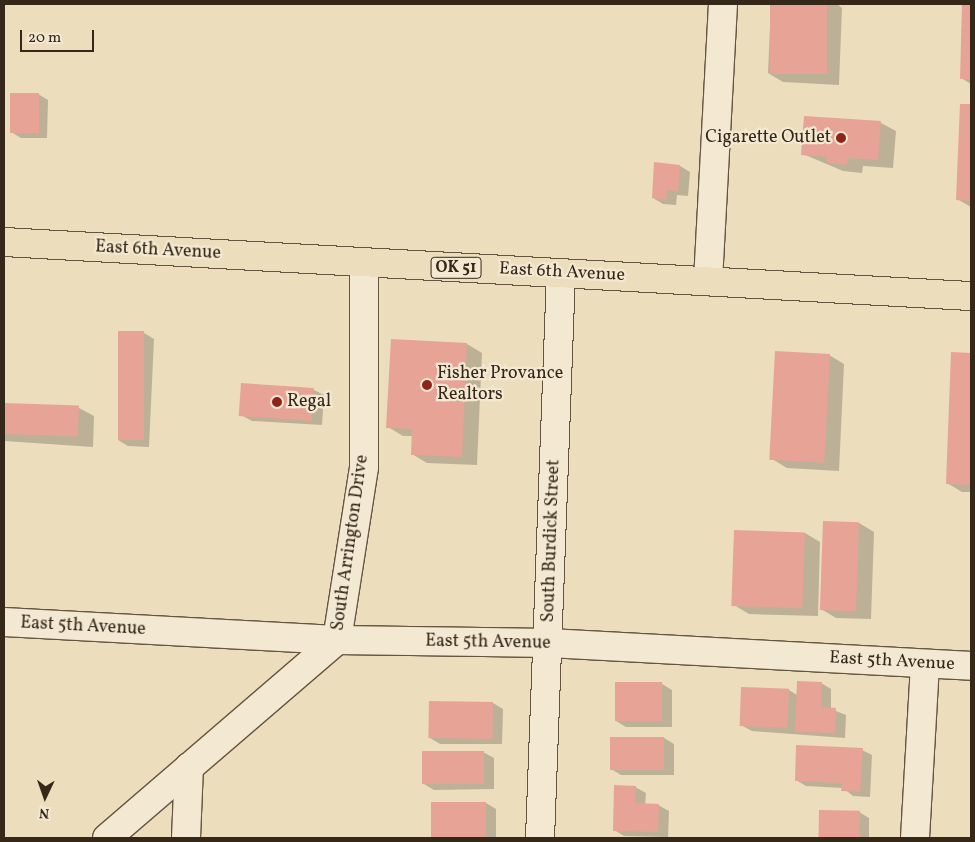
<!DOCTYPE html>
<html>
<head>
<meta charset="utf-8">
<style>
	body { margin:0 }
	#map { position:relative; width:975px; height:842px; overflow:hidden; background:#ecddbc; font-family:Vollkorn,serif }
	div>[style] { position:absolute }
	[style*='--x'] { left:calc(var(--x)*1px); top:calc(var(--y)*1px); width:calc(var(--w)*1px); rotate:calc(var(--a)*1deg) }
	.shadow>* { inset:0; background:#0003 }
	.building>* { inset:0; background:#e7a395; transform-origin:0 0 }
	.roads { filter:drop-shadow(1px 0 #645541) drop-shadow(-1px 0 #645541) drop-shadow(0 1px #645541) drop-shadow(0 -1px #645541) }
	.street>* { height:28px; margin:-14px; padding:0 14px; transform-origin:14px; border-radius:14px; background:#f3e9d3 }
	.primary>* { height:28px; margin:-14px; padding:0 14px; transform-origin:14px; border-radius:14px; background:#ecddbc }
	.dots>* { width:14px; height:14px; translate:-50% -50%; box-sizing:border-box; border:2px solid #f3e9d3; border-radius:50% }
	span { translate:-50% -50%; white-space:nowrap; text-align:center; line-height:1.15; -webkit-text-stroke:4.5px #f3e9d3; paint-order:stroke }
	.shield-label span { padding:1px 4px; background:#f3e9d3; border:1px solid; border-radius:4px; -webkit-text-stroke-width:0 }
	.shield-label { font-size:16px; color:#362818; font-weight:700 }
	.poi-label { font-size:18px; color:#362818 }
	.right { translate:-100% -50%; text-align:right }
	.left { translate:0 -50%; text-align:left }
	.street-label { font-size:18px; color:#362818 }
	.frame { position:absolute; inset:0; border:5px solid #362818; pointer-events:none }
	.north { position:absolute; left:20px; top:772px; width:50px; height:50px; -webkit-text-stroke:4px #f3e9d3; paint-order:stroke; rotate:183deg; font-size:14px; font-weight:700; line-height:20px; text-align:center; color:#362818 }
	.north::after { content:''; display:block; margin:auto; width:18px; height:22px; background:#362818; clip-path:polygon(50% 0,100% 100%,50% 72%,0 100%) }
	.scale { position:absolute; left:20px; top:30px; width:74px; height:22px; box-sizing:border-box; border:2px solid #362818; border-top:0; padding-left:6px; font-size:15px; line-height:18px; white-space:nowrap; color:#362818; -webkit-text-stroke:4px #f3e9d3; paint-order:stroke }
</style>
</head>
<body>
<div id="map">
	<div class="shadow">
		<i style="clip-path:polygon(771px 4px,837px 4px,842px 8px,839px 85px,783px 82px,768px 73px)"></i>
		<i style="clip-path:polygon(964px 4px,971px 4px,971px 84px,961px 78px)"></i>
		<i style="clip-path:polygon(38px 94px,48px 100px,47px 138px,21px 138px,11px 132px)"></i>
		<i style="clip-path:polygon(961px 105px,971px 106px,971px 207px,957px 199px)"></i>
		<i style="clip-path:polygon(881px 123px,896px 131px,893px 168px,863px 166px,862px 173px,843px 171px,803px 154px)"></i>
		<i style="clip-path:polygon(680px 166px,690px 172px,688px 196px,677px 195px,676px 205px,663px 204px,653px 198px)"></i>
		<i style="clip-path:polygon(119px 333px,144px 333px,154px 339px,149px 447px,128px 446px,118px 440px)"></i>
		<i style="clip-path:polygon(392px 341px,467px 344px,482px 353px,477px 465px,427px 463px,412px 454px,413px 436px,403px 436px,388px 427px)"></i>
		<i style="clip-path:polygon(952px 353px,971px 354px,971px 492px,962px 492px,947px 483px)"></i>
		<i style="clip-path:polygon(829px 355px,844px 364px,839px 471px,787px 468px,772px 459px)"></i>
		<i style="clip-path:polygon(314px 390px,324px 395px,322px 425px,252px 421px,241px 415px)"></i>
		<i style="clip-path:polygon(4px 404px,79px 408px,94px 416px,93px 447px,4px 441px)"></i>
		<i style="clip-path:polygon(824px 522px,859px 523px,874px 532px,871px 619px,836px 618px,821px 609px)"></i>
		<i style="clip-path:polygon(805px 533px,820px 542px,818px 616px,749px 614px,734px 605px)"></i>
		<i style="clip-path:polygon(821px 683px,831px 689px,831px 709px,846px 715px,845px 738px,752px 731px,741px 725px,789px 690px,797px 695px)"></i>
		<i style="clip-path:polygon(662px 684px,672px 690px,672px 727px,626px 727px,616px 721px)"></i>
		<i style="clip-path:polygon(493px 703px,503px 709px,502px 744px,440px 744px,430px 738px)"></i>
		<i style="clip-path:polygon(664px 738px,674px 744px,674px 775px,621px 775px,611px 769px)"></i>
		<i style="clip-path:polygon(862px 750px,872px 755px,870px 797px,853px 796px,843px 788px,806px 786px,796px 780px)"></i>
		<i style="clip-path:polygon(483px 752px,494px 758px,494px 789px,434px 790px,424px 784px)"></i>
		<i style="clip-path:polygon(635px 787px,646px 793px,645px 805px,658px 805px,669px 811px,668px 837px,624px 836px,614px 830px)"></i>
		<i style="clip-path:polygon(432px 803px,486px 803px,496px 809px,496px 838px,432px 838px)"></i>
		<i style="clip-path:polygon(820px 811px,859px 812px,869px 818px,869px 838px,819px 838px)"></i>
	</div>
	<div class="building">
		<i style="left:770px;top:4px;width:57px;height:70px"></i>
		<i style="clip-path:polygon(962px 4px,971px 4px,971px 79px,960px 79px)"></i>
		<i style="left:10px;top:93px;width:29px;height:40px"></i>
		<i style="clip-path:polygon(960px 104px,971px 104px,971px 201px,956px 200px)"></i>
		<i style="clip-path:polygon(804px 116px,881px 121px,878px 160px,848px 158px,847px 165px,827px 163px,827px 157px,801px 155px)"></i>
		<i style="clip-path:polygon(654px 162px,680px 165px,678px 191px,667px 190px,666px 200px,652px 198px)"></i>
		<i style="left:118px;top:331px;width:26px;height:109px"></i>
		<i style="clip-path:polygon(391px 339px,467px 343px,462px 457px,411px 455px,412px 429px,386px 428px)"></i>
		<i style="left:775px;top:351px;width:55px;height:109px;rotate:3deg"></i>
		<i style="clip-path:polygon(951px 352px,971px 353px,971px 485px,946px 484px)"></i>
		<i style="left:241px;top:383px;width:73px;height:33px;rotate:4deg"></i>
		<i style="left:4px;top:403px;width:75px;height:31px;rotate:2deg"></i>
		<i style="left:823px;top:521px;width:36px;height:89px;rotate:2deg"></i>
		<i style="left:734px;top:530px;width:71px;height:76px;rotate:2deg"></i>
		<i style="clip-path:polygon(797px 681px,822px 682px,821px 707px,836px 708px,835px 733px,795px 732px)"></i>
		<i style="left:662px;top:682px;width:39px;height:47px;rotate:90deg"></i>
		<i style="left:741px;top:687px;width:48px;height:39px;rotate:2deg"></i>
		<i style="left:429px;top:701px;width:64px;height:37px;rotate:1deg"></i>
		<i style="left:610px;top:737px;width:54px;height:33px"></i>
		<i style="clip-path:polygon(796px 745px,863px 748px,860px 792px,841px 791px,842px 783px,795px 781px)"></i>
		<i style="left:484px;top:751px;width:33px;height:62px;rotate:90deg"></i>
		<i style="clip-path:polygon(614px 785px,636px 786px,635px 803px,659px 804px,658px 832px,613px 831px)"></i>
		<i style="left:431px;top:802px;width:55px;height:36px"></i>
		<i style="left:819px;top:810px;width:41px;height:28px;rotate:1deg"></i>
	</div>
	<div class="roads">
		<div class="street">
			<i style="--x:708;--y:281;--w:277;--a:-86.9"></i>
			<i style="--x:4;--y:622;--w:333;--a:3.1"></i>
			<i style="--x:337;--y:640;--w:212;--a:0.8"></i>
			<i style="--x:549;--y:643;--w:423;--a:3.1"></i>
			<i style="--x:107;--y:838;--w:303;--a:-40.7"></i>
			<i style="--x:337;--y:640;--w:175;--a:-81.1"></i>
			<i style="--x:364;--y:467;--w:204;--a:-90"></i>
			<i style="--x:186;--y:838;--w:71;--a:-87.6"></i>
			<i style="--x:540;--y:838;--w:565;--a:-87.87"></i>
			<i style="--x:915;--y:838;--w:173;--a:-86.7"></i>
		</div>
		<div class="primary">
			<i style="--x:4;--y:242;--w:969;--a:3.2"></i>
		</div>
	</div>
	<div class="dots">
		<i style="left:841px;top:138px;background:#8f2418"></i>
		<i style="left:427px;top:385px;background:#8f2418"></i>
		<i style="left:277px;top:402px;background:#8f2418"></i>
	</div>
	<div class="shield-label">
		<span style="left:456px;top:268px">OK 51</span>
	</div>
	<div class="poi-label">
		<span class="right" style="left:831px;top:138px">Cigarette Outlet</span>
		<span class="left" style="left:437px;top:385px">Fisher Provance<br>Realtors</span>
		<span class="left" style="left:287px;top:402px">Regal</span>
	</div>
	<div class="street-label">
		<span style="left:158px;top:251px;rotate:3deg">East 6th Avenue</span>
		<span style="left:562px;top:273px;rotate:3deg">East 6th Avenue</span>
		<span style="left:552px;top:541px;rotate:-88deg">South Burdick Street</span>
		<span style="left:351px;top:543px;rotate:-82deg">South Arrington Drive</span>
		<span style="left:83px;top:627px;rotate:3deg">East 5th Avenue</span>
		<span style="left:488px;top:643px;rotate:1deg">East 5th Avenue</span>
		<span style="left:892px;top:662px;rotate:3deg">East 5th Avenue</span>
	</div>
	<div class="frame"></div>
	<div class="north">N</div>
	<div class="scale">20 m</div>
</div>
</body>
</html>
